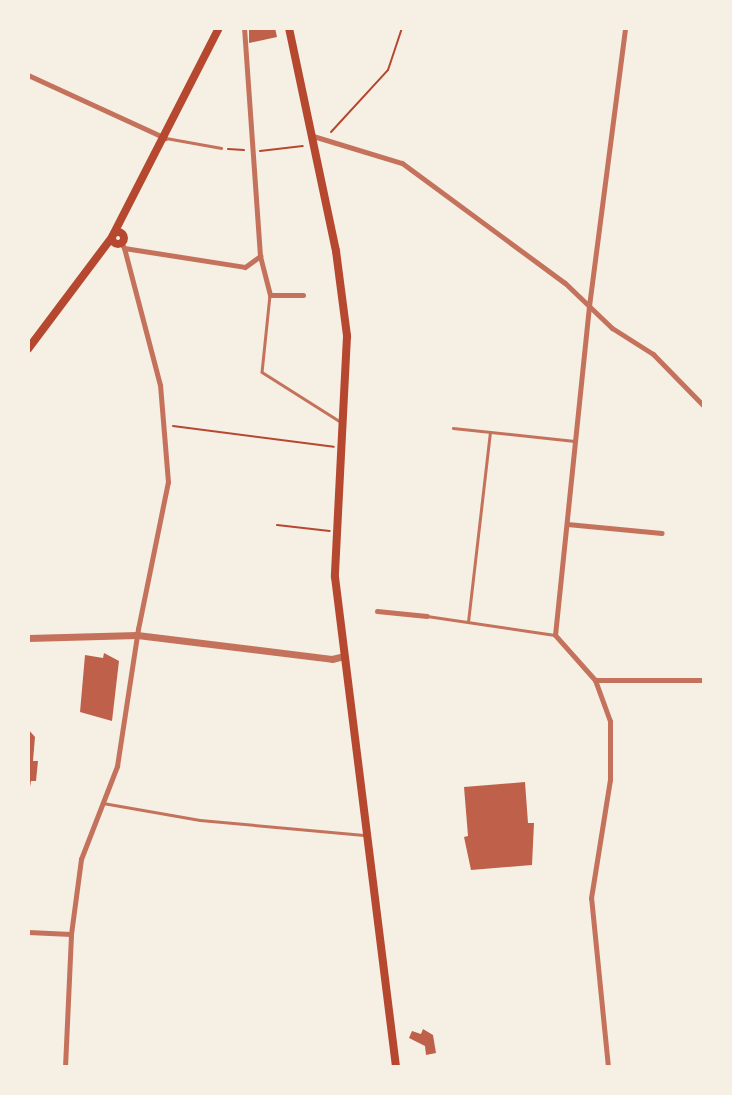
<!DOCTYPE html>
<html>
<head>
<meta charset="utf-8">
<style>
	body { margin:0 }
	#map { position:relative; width:732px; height:1095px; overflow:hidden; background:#f6efe4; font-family:Jost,sans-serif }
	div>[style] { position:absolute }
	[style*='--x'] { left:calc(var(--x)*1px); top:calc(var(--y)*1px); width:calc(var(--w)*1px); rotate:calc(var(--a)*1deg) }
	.building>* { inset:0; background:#bf614a }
	.path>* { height:2px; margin:-1px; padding:0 1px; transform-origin:1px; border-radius:1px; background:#b5482f }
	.service>* { height:2.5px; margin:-1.25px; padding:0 1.25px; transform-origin:1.25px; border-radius:1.25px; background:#c5725c }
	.minor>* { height:5px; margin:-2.5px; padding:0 2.5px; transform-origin:2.5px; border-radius:2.5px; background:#c5725c }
	.tertiary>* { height:7px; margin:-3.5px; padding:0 3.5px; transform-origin:3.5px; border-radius:3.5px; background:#c5725c }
	.secondary>* { height:8px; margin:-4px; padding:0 4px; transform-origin:4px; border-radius:4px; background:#b5482f }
	.secondary>.ring { margin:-4px; padding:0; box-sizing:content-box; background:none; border:8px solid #b5482f; border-radius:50% }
	span { translate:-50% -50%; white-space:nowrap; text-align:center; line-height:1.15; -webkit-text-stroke:6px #f6efe4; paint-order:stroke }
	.frame { position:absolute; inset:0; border:30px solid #f6efe4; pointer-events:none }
</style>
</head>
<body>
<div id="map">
	<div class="building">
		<i style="clip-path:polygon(249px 28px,275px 28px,277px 37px,249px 43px)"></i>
		<i style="clip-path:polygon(104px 653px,119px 661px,112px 721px,80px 712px,85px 655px,103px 658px)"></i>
		<i style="clip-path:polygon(28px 729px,35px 737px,33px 761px,38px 761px,36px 781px,31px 781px,30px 787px)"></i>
		<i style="clip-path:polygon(525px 782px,528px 823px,534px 823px,532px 865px,471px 870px,464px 837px,468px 836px,464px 787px)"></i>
		<i style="clip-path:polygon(423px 1029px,433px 1035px,436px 1053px,426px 1055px,425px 1046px,409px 1038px,412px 1031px,421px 1034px)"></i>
	</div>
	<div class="path">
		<i style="--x:331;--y:132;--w:84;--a:-47.4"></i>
		<i style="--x:388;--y:70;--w:44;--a:-71.6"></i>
		<i style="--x:228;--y:149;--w:16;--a:4"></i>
		<i style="--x:260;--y:151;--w:43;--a:-6.6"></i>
		<i style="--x:173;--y:426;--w:162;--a:7.4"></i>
		<i style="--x:277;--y:525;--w:53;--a:6.5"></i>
	</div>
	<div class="service">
		<i style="--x:166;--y:138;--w:56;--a:10.3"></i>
		<i style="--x:270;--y:295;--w:77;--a:95.9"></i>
		<i style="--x:262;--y:372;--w:93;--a:32.3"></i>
		<i style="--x:453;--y:428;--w:122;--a:6.1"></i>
		<i style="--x:427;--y:616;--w:129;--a:8.4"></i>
		<i style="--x:468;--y:622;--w:190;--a:-83.4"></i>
		<i style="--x:103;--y:803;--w:98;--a:9.9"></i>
		<i style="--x:200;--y:820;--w:167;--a:5.2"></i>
	</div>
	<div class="minor">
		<i style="--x:28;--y:75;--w:151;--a:24.7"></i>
		<i style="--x:313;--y:136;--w:93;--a:16.9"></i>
		<i style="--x:402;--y:163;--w:202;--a:36.4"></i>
		<i style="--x:565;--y:283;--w:65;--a:43.8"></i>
		<i style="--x:612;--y:328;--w:49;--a:32.4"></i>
		<i style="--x:653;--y:354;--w:73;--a:45.6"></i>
		<i style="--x:122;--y:244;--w:4;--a:63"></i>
		<i style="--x:124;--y:248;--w:122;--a:8.9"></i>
		<i style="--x:245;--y:267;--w:19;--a:-36"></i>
		<i style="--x:260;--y:256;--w:229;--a:-94"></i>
		<i style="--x:260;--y:256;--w:40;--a:75.6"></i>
		<i style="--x:270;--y:295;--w:33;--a:0"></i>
		<i style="--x:567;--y:524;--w:95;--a:5.4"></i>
		<i style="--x:377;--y:611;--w:50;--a:5.7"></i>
		<i style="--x:595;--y:680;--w:109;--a:0"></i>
		<i style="--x:28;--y:932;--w:43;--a:2.7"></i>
		<i style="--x:65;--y:1067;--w:133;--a:-87.4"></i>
		<i style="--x:71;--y:934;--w:76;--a:-82.4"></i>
		<i style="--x:81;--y:859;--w:100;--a:-68.8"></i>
		<i style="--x:117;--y:766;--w:139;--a:-81.3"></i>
		<i style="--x:138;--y:629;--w:150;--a:-78.5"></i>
		<i style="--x:168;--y:482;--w:97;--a:-94.7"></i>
		<i style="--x:160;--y:385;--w:142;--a:-104.7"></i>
		<i style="--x:608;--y:1067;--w:170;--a:-95.7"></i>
		<i style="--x:591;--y:898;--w:120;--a:-80.9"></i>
		<i style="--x:610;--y:780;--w:59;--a:-90"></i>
		<i style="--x:610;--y:721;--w:44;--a:-110.1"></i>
		<i style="--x:595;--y:680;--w:60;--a:-131.6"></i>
		<i style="--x:555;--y:635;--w:331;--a:-84.1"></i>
		<i style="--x:589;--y:306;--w:280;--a:-82.6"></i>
	</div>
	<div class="tertiary">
		<i style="--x:28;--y:638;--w:109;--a:-1.6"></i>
		<i style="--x:137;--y:635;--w:196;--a:7"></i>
		<i style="--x:332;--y:659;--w:12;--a:-14"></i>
	</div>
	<div class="secondary">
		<i style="--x:289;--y:28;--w:228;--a:78.1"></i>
		<i style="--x:336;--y:251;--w:86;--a:82.6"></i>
		<i style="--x:347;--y:336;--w:241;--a:92.9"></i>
		<i style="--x:335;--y:577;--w:494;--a:82.9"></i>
		<i class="ring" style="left:112px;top:232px;width:4px;height:4px"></i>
		<i style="--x:114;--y:233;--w:230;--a:-62.9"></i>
		<i style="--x:28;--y:349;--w:140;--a:-53.1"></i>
	</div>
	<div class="frame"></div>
</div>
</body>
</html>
